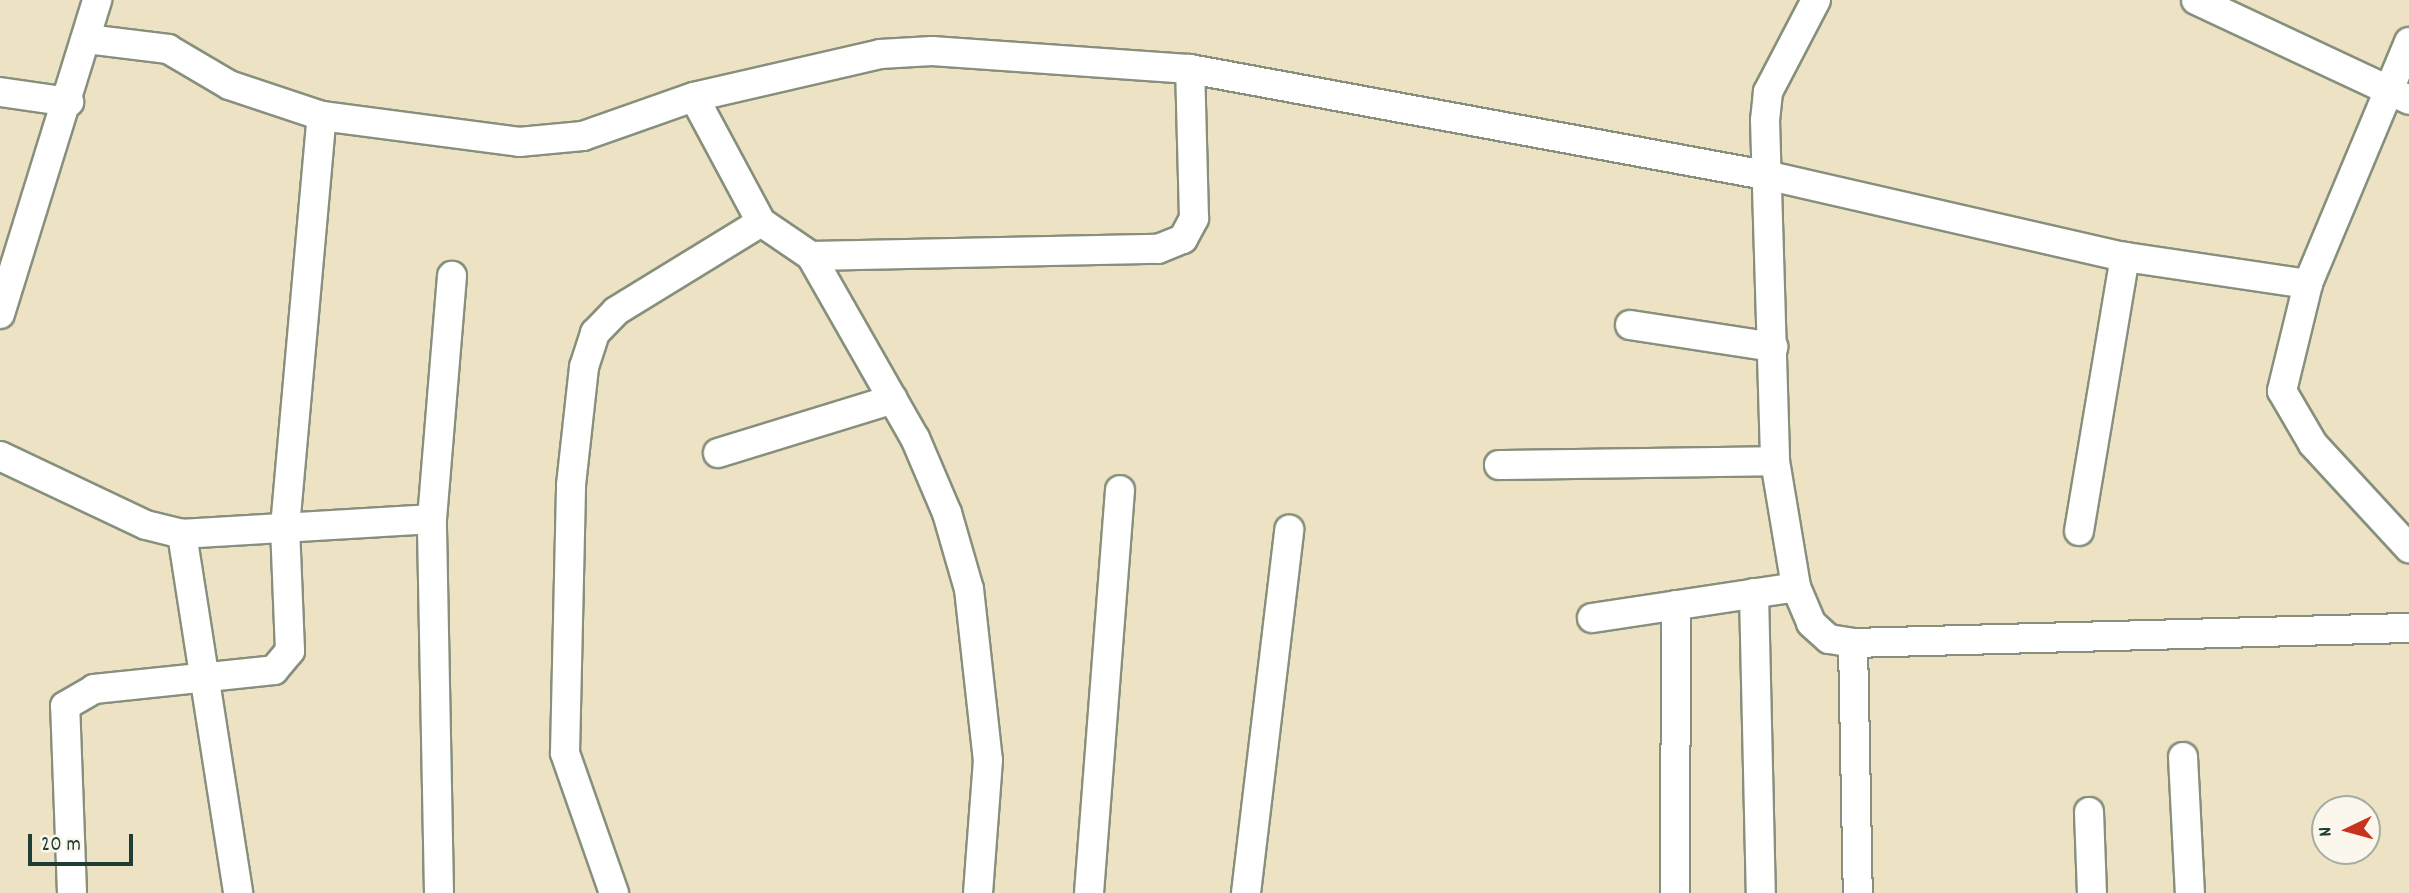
<!DOCTYPE html>
<html>
<head>
<meta charset="utf-8">
<style>
	body { margin:0 }
	#map { position:relative; width:2409px; height:893px; overflow:hidden; background:#ede3c4; font-family:Dekko,sans-serif }
	div>[style] { position:absolute }
	[style*='--x'] { left:calc(var(--x)*1px); top:calc(var(--y)*1px); width:calc(var(--w)*1px); rotate:calc(var(--a)*1deg) }
	.roads { filter:drop-shadow(2px 0 #86907c) drop-shadow(-2px 0 #86907c) drop-shadow(0 2px #86907c) drop-shadow(0 -2px #86907c) }
	.minor>* { height:28px; margin:-14px; padding:0 14px; transform-origin:14px; border-radius:14px; background:#fff }
	span { translate:-50% -50%; white-space:nowrap; text-align:center; line-height:1.15; -webkit-text-stroke:7px #fbf7ec; paint-order:stroke }
	.north { position:absolute; left:2311px; top:795px; width:70px; height:70px; box-sizing:border-box; background:#fbf7ec; border:2px solid #a3ada2; border-radius:50%; rotate:265deg; font-size:19px; font-weight:700; line-height:28px; text-align:center; color:#1f3d34 }
	.north::after { content:''; display:block; margin:auto; width:24px; height:32px; background:#c8321e; clip-path:polygon(50% 0,100% 100%,50% 72%,0 100%) }
	.scale { position:absolute; left:28px; top:834px; width:105px; height:32px; box-sizing:border-box; border:4px solid #1f3d34; border-top:0; padding-left:9px; font-size:21px; line-height:24px; white-space:nowrap; color:#1f3d34; -webkit-text-stroke:5px #fbf7ec; paint-order:stroke }
</style>
</head>
<body>
<div id="map">
	<div class="roads">
		<div class="minor">
			<i style="--x:1816;--y:0;--w:104;--a:117.6"></i>
			<i style="--x:1768;--y:92;--w:28;--a:96"></i>
			<i style="--x:1765;--y:120;--w:341;--a:88.3"></i>
			<i style="--x:1775;--y:461;--w:128;--a:80.5"></i>
			<i style="--x:1796;--y:587;--w:39;--a:67"></i>
			<i style="--x:1811;--y:623;--w:24;--a:42"></i>
			<i style="--x:1829;--y:639;--w:24;--a:9"></i>
			<i style="--x:1853;--y:643;--w:556;--a:-1.55"></i>
			<i style="--x:2196;--y:0;--w:235;--a:25.1"></i>
			<i style="--x:87;--y:39;--w:82;--a:7"></i>
			<i style="--x:168;--y:49;--w:71;--a:30.5"></i>
			<i style="--x:229;--y:85;--w:98;--a:18.4"></i>
			<i style="--x:322;--y:116;--w:199;--a:7.5"></i>
			<i style="--x:519;--y:142;--w:64;--a:-5.4"></i>
			<i style="--x:583;--y:136;--w:118;--a:-19.4"></i>
			<i style="--x:694;--y:97;--w:191;--a:-13"></i>
			<i style="--x:880;--y:54;--w:52;--a:-3.3"></i>
			<i style="--x:932;--y:51;--w:259;--a:4"></i>
			<i style="--x:1190;--y:69;--w:590;--a:10.45"></i>
			<i style="--x:1770;--y:176;--w:364;--a:12.9"></i>
			<i style="--x:2125;--y:257;--w:185;--a:8.4"></i>
			<i style="--x:2409;--y:42;--w:262;--a:112.7"></i>
			<i style="--x:2308;--y:284;--w:110;--a:103.7"></i>
			<i style="--x:2282;--y:391;--w:61;--a:59.7"></i>
			<i style="--x:2313;--y:444;--w:142;--a:47.3"></i>
			<i style="--x:0;--y:92;--w:70;--a:8.2"></i>
			<i style="--x:694;--y:97;--w:142;--a:61.8"></i>
			<i style="--x:761;--y:222;--w:60;--a:34.2"></i>
			<i style="--x:811;--y:256;--w:347;--a:-1.2"></i>
			<i style="--x:1158;--y:249;--w:27;--a:-22"></i>
			<i style="--x:1183;--y:239;--w:24;--a:-62"></i>
			<i style="--x:1194;--y:218;--w:149;--a:-91.5"></i>
			<i style="--x:811;--y:256;--w:210;--a:60.3"></i>
			<i style="--x:915;--y:438;--w:82;--a:66.9"></i>
			<i style="--x:947;--y:513;--w:79;--a:73.9"></i>
			<i style="--x:969;--y:589;--w:172;--a:83.7"></i>
			<i style="--x:988;--y:760;--w:133;--a:94.3"></i>
			<i style="--x:0;--y:314;--w:329;--a:-72.8"></i>
			<i style="--x:1630;--y:325;--w:145;--a:8.7"></i>
			<i style="--x:718;--y:453;--w:183;--a:-17.1"></i>
			<i style="--x:0;--y:456;--w:161;--a:25.3"></i>
			<i style="--x:146;--y:525;--w:37;--a:14"></i>
			<i style="--x:182;--y:534;--w:250;--a:-3.4"></i>
			<i style="--x:1499;--y:465;--w:276;--a:-0.8"></i>
			<i style="--x:2079;--y:531;--w:278;--a:-80.5"></i>
			<i style="--x:182;--y:534;--w:363;--a:81.1"></i>
			<i style="--x:1754;--y:593;--w:300;--a:88.7"></i>
			<i style="--x:1592;--y:618;--w:206;--a:-8.6"></i>
			<i style="--x:1853;--y:643;--w:250;--a:88.9"></i>
			<i style="--x:2183;--y:757;--w:136;--a:87.1"></i>
			<i style="--x:2089;--y:812;--w:81;--a:87.9"></i>
			<i style="--x:72;--y:893;--w:187;--a:-92.1"></i>
			<i style="--x:65;--y:706;--w:34;--a:-30"></i>
			<i style="--x:94;--y:689;--w:181;--a:-6"></i>
			<i style="--x:274;--y:670;--w:25;--a:-50"></i>
			<i style="--x:290;--y:651;--w:124;--a:-92.3"></i>
			<i style="--x:285;--y:527;--w:413;--a:-84.9"></i>
			<i style="--x:439;--y:893;--w:374;--a:-91.1"></i>
			<i style="--x:432;--y:519;--w:244;--a:-85.3"></i>
			<i style="--x:614;--y:893;--w:148;--a:-109.3"></i>
			<i style="--x:565;--y:753;--w:268;--a:-88.7"></i>
			<i style="--x:571;--y:485;--w:119;--a:-83.7"></i>
			<i style="--x:584;--y:367;--w:36;--a:-72"></i>
			<i style="--x:595;--y:333;--w:30;--a:-46"></i>
			<i style="--x:616;--y:311;--w:170;--a:-31.5"></i>
			<i style="--x:1089;--y:893;--w:404;--a:-85.6"></i>
			<i style="--x:1246;--y:893;--w:366;--a:-83.2"></i>
			<i style="--x:1675;--y:893;--w:288;--a:-89.8"></i>
		</div>
	</div>
	<div class="north">N</div>
	<div class="scale">20 m</div>
</div>
</body>
</html>
